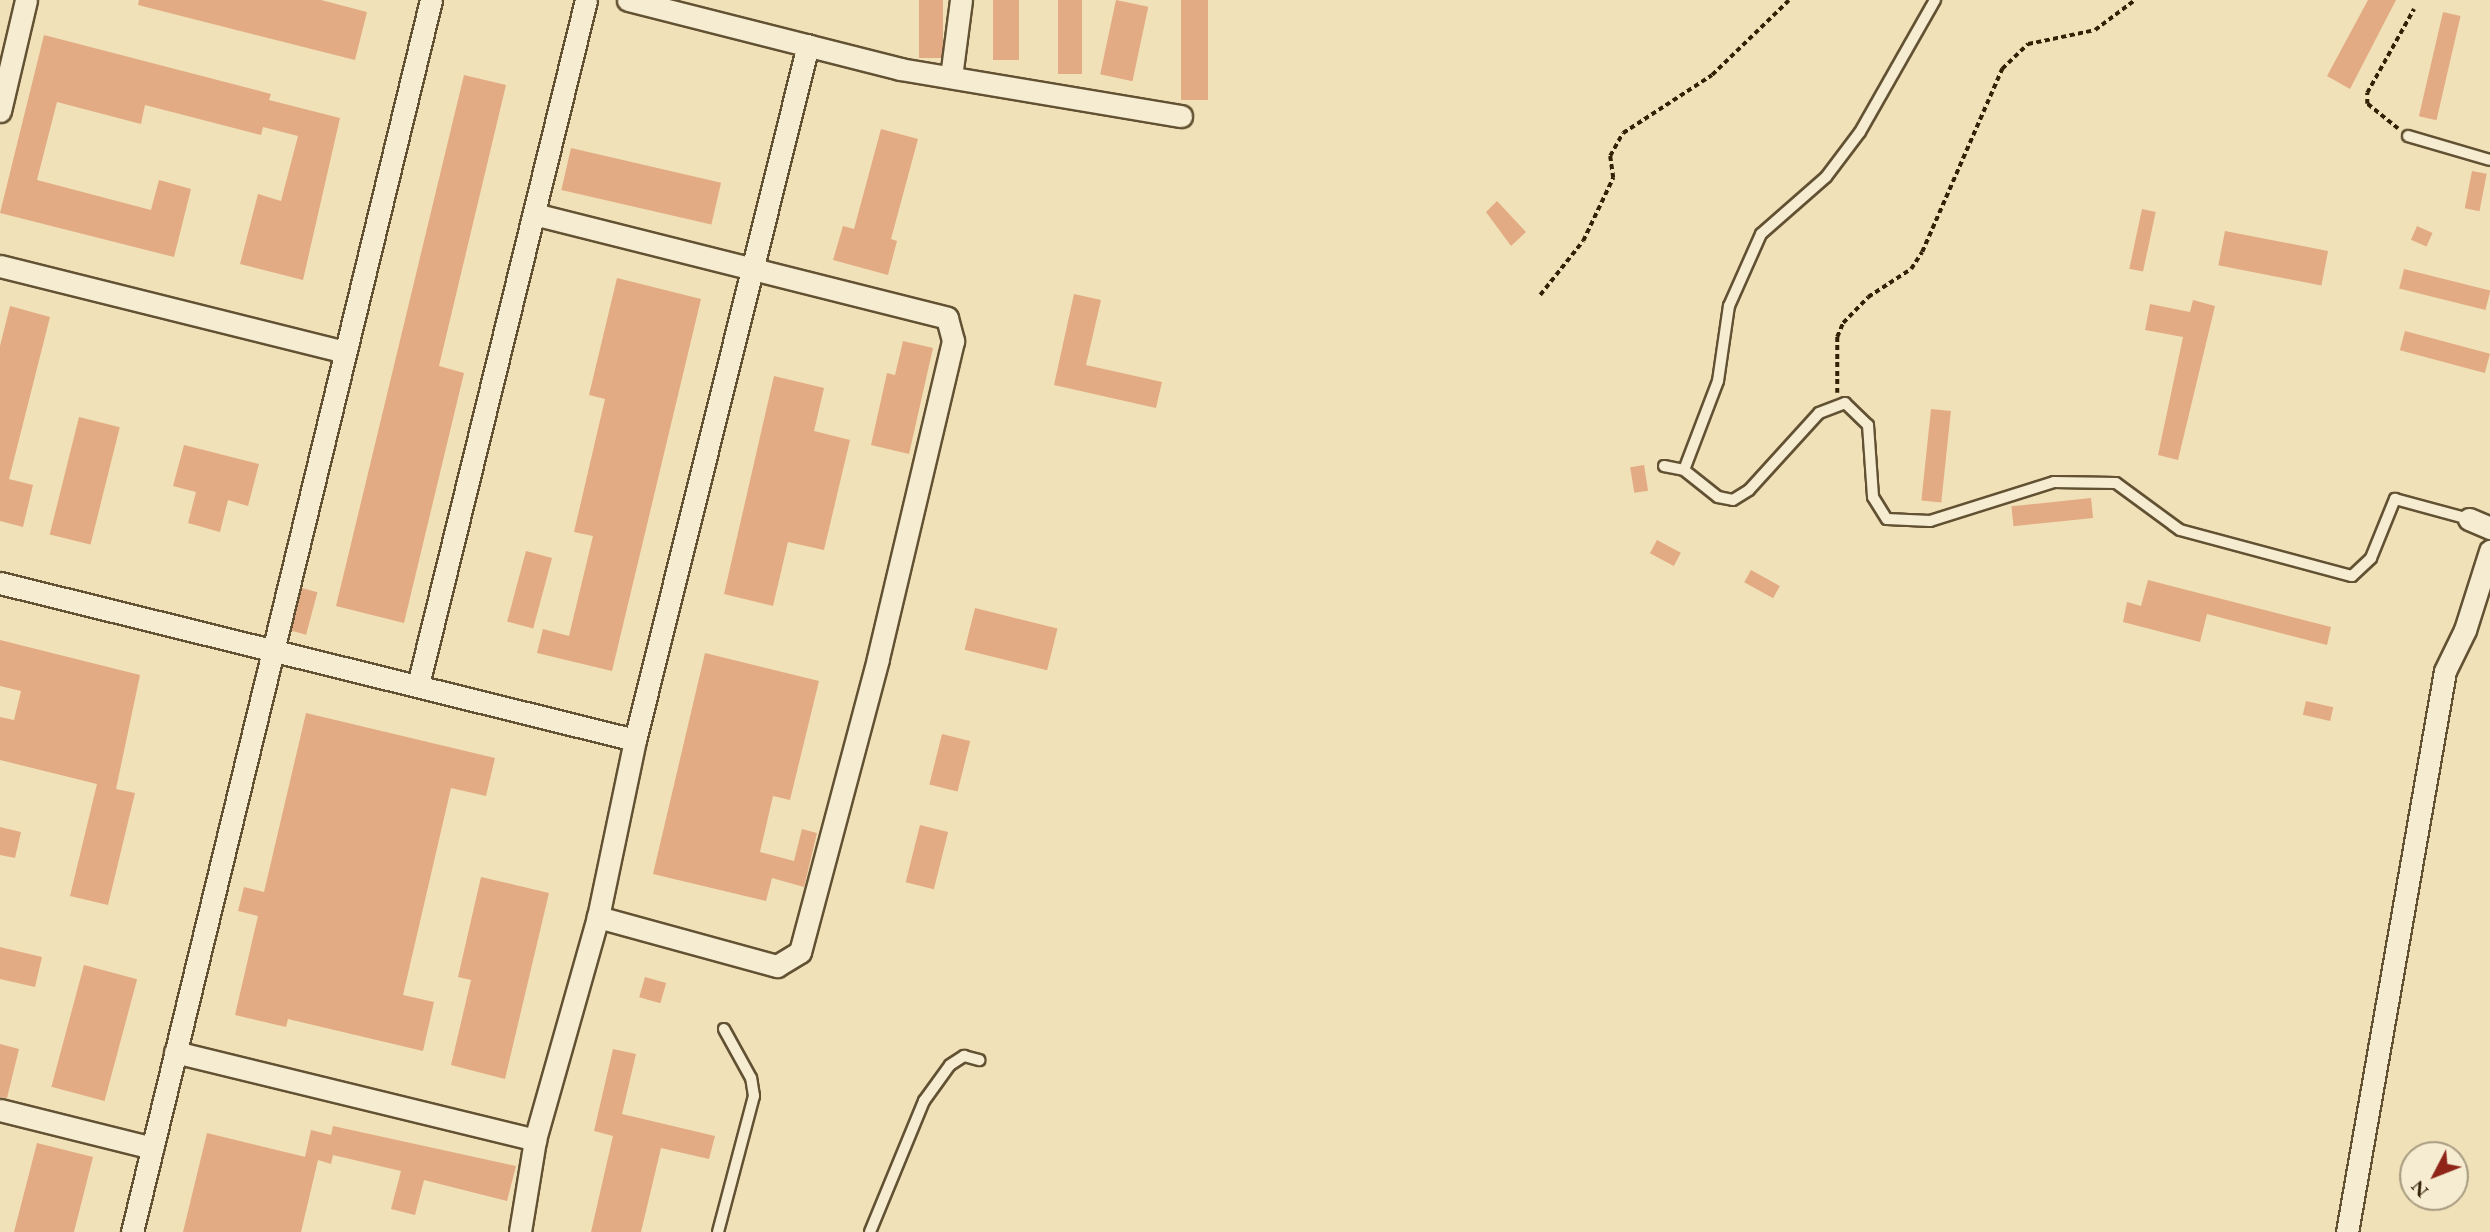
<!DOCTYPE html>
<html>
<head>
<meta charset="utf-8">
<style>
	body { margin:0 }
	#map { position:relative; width:2490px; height:1232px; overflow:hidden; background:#f0e1b8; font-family:"EB Garamond",serif }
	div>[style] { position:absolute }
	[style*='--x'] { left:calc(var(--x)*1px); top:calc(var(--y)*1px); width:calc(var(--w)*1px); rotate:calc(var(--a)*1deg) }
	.building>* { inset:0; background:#e3ab83; transform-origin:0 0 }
	.path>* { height:3.5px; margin-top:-1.75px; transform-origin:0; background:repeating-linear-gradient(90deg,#332106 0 5px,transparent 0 8.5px) }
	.roads { filter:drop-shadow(2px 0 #625132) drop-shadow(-2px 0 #625132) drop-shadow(0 2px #625132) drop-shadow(0 -2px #625132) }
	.service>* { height:10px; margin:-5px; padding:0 5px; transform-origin:5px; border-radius:5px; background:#f5ecd1 }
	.minor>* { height:21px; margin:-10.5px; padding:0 10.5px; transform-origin:10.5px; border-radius:10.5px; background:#f5ecd1 }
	span { translate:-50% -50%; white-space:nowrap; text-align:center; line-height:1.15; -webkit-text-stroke:5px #f5ecd1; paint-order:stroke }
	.north { position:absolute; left:2399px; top:1141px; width:70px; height:70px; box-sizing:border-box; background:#f5ecd1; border:2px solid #a79b80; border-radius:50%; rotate:228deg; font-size:19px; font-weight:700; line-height:28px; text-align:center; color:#332106 }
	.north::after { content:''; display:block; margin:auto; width:24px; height:32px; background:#8f2418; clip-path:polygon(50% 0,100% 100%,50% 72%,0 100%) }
</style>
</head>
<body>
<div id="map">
	<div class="building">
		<i style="clip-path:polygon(139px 0,321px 0,367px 12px,355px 60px,138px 5px)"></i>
		<i style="left:919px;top:0;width:24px;height:58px"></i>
		<i style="left:993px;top:0;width:26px;height:60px"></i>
		<i style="left:1058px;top:0;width:24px;height:74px"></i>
		<i style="left:1116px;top:0;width:33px;height:76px;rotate:12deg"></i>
		<i style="left:1181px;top:0;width:27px;height:100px"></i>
		<i style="clip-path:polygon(2368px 0,2396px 0,2350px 89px,2327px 76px)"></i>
		<i style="left:2443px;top:12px;width:18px;height:107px;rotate:13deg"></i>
		<i style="clip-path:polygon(44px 35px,271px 94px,269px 100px,340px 118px,303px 280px,240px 264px,258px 194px,281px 201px,298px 136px,263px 127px,261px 135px,145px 105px,141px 124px,57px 102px,37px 180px,151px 210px,159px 180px,191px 189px,174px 257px,0 213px)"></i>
		<i style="clip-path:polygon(464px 75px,506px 85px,439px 366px,464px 373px,404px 623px,336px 606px)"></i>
		<i style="clip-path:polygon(881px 129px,918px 139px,891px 239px,897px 241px,888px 275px,833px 260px,843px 226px,854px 229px)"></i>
		<i style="left:571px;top:148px;width:154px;height:43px;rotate:13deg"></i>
		<i style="left:2472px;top:171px;width:15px;height:38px;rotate:11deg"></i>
		<i style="clip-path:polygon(1497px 201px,1526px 232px,1511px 246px,1486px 212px)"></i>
		<i style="left:2142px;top:209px;width:14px;height:61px;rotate:12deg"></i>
		<i style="left:2417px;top:226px;width:17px;height:15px;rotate:24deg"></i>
		<i style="left:2225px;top:231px;width:105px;height:35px;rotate:11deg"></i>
		<i style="left:2404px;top:269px;width:89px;height:20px;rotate:14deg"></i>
		<i style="clip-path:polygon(617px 278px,701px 299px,612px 671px,537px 653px,543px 629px,569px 636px,593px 536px,574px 532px,605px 399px,589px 395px)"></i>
		<i style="clip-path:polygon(1074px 294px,1101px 300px,1086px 365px,1162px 382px,1156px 408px,1054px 385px)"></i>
		<i style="clip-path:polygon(2193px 300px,2215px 306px,2178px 460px,2158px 455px,2183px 337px,2145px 330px,2150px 304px,2190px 312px)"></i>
		<i style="clip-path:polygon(10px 306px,50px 317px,9px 479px,33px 485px,23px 527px,0 521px,0 346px)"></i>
		<i style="left:2405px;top:331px;width:88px;height:20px;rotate:15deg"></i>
		<i style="clip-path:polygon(903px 341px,933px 348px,909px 454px,871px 445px,887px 373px,895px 375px)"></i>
		<i style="clip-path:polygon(774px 376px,824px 388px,814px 431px,850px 440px,824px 550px,788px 542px,773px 606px,724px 594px)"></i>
		<i style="left:1931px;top:409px;width:20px;height:92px;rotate:6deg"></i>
		<i style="left:79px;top:417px;width:42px;height:121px;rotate:14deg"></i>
		<i style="clip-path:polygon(184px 445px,259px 464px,248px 506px,228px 500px,220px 532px,188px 523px,196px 492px,173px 486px)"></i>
		<i style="left:1644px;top:465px;width:26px;height:14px;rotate:81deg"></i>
		<i style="left:2091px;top:498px;width:20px;height:80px;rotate:84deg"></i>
		<i style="left:1657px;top:540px;width:27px;height:15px;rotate:28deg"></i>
		<i style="left:526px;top:551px;width:27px;height:73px;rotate:15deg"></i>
		<i style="left:1751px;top:570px;width:33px;height:14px;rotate:29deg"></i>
		<i style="clip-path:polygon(2148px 580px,2331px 627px,2327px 645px,2207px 614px,2200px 642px,2123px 622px,2127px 602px,2141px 606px)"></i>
		<i style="left:302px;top:588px;width:16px;height:44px;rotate:15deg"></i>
		<i style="left:975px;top:608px;width:85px;height:43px;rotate:14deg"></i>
		<i style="clip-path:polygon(0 640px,140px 675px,116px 789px,135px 793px,108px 905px,70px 896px,97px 784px,0 760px,0 717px,14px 720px,21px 691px,0 686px)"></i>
		<i style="clip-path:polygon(705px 653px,819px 681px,790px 800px,773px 796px,760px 852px,794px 861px,802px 829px,817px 833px,804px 887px,772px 878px,766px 901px,653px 874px)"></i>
		<i style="left:2306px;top:701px;width:28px;height:14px;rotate:13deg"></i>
		<i style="clip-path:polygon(306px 713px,495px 758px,486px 796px,451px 788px,403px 995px,434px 1002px,423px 1051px,288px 1019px,286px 1027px,235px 1015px,258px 916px,238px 911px,244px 887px,264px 892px)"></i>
		<i style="left:942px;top:734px;width:29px;height:52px;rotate:14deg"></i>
		<i style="left:920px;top:825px;width:29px;height:59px;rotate:14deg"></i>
		<i style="clip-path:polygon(0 827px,21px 832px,15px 858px,0 855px)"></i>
		<i style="clip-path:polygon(481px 877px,549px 893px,505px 1079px,451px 1065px,471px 980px,458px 977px)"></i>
		<i style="clip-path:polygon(0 947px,42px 957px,35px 987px,0 979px)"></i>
		<i style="left:84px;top:965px;width:55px;height:126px;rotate:15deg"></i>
		<i style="left:645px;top:977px;width:22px;height:21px;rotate:16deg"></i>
		<i style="clip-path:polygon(0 1044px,19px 1049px,7px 1098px,0 1097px)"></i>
		<i style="clip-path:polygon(613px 1049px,636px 1054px,622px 1114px,715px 1136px,709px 1159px,661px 1148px,641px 1232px,591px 1232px,613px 1136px,594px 1131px)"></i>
		<i style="clip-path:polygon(333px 1126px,516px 1166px,507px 1201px,424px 1180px,415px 1215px,391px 1209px,401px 1171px,333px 1155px,331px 1164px,318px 1160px,301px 1232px,183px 1232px,207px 1133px,318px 1160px,305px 1157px,311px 1130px,331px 1135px)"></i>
		<i style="clip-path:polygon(37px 1143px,93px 1157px,74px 1232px,14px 1232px)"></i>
	</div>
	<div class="path">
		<i style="--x:2398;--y:129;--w:40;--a:-141"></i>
		<i style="--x:2367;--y:104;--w:11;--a:-90"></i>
		<i style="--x:2367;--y:93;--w:96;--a:-60.8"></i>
		<i style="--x:1540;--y:295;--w:69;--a:-51.5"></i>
		<i style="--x:1583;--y:241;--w:70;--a:-64.5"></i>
		<i style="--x:1613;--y:178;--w:22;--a:-98"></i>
		<i style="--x:1610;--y:156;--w:26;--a:-61"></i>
		<i style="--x:1623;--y:133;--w:106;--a:-33.1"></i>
		<i style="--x:1712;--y:75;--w:107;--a:-44.2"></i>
		<i style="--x:1837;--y:393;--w:56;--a:-90"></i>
		<i style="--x:1837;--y:337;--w:15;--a:-67"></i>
		<i style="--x:1843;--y:323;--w:36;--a:-46"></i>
		<i style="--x:1868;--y:297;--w:51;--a:-33.1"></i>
		<i style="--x:1911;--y:269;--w:20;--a:-57"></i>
		<i style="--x:1922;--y:252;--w:200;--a:-66.4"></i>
		<i style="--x:2002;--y:69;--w:36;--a:-44"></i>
		<i style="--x:2028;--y:44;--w:68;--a:-11.8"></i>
		<i style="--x:2095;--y:30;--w:50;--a:-36.9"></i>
	</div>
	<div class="roads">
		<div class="service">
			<i style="--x:2408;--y:136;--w:85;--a:16.3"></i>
			<i style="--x:1664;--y:466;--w:20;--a:11"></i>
			<i style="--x:1684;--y:470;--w:43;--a:38.5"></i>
			<i style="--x:1718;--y:497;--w:15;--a:11"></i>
			<i style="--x:1733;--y:500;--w:19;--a:-32"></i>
			<i style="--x:1749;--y:490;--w:104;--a:-47.7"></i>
			<i style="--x:1819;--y:413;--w:28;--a:-21"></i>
			<i style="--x:1845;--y:403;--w:32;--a:44"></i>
			<i style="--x:1868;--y:425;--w:72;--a:86"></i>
			<i style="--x:1873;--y:497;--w:26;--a:58"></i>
			<i style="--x:1887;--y:519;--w:43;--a:2.7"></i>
			<i style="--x:1930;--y:521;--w:130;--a:-17.5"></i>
			<i style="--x:2054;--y:482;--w:62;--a:0.9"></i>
			<i style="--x:2116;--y:483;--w:79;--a:36.3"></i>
			<i style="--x:2180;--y:530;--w:178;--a:15"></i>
			<i style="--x:2352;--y:576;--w:26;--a:-43"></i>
			<i style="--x:2371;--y:558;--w:64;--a:-67.9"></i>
			<i style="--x:2395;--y:499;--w:77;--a:15.1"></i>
			<i style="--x:1684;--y:470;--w:95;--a:-69.1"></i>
			<i style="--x:1718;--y:381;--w:76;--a:-81.7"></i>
			<i style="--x:1729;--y:306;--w:79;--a:-66"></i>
			<i style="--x:1761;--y:234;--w:86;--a:-41.2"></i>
			<i style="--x:1826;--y:177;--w:56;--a:-52.9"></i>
			<i style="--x:1860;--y:132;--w:152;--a:-60.4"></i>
			<i style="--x:718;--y:1232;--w:141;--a:-75.2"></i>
			<i style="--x:754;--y:1096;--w:18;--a:-99"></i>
			<i style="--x:751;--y:1078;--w:56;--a:-118.9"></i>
			<i style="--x:870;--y:1232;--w:142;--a:-67.6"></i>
			<i style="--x:924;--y:1101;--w:44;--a:-54.2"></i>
			<i style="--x:950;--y:1065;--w:17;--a:-33"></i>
			<i style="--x:964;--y:1056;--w:16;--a:15"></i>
		</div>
		<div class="minor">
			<i style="--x:628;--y:0;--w:281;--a:14.2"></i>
			<i style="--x:900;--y:69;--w:285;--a:9.5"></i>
			<i style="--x:951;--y:77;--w:78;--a:-82.6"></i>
			<i style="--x:0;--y:111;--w:114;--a:-76.8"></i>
			<i style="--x:534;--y:214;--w:426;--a:14.1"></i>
			<i style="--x:947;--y:318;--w:24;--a:75"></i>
			<i style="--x:953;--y:341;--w:327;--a:103.3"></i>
			<i style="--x:878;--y:659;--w:303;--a:104.9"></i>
			<i style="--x:800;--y:952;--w:27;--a:149"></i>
			<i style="--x:777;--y:966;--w:186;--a:-164.7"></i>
			<i style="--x:0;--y:266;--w:355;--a:14"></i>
			<i style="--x:2469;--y:519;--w:23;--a:23"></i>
			<i style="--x:0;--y:583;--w:654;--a:13.89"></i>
			<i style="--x:635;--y:740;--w:181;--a:101.8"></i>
			<i style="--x:598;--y:917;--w:232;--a:105.8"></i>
			<i style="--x:535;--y:1140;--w:93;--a:99.3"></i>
			<i style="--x:418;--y:685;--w:705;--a:-76.22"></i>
			<i style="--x:635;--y:740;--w:716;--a:-76.02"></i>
			<i style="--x:175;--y:1052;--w:371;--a:13.7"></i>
			<i style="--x:0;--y:1110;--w:157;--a:14"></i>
			<i style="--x:132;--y:1232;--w:1268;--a:-76.36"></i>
			<i style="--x:2347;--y:1232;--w:569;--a:-80.09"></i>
			<i style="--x:2445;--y:671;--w:46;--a:-64"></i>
			<i style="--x:2465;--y:630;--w:83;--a:-72.4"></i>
		</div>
	</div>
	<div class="north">N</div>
</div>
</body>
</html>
